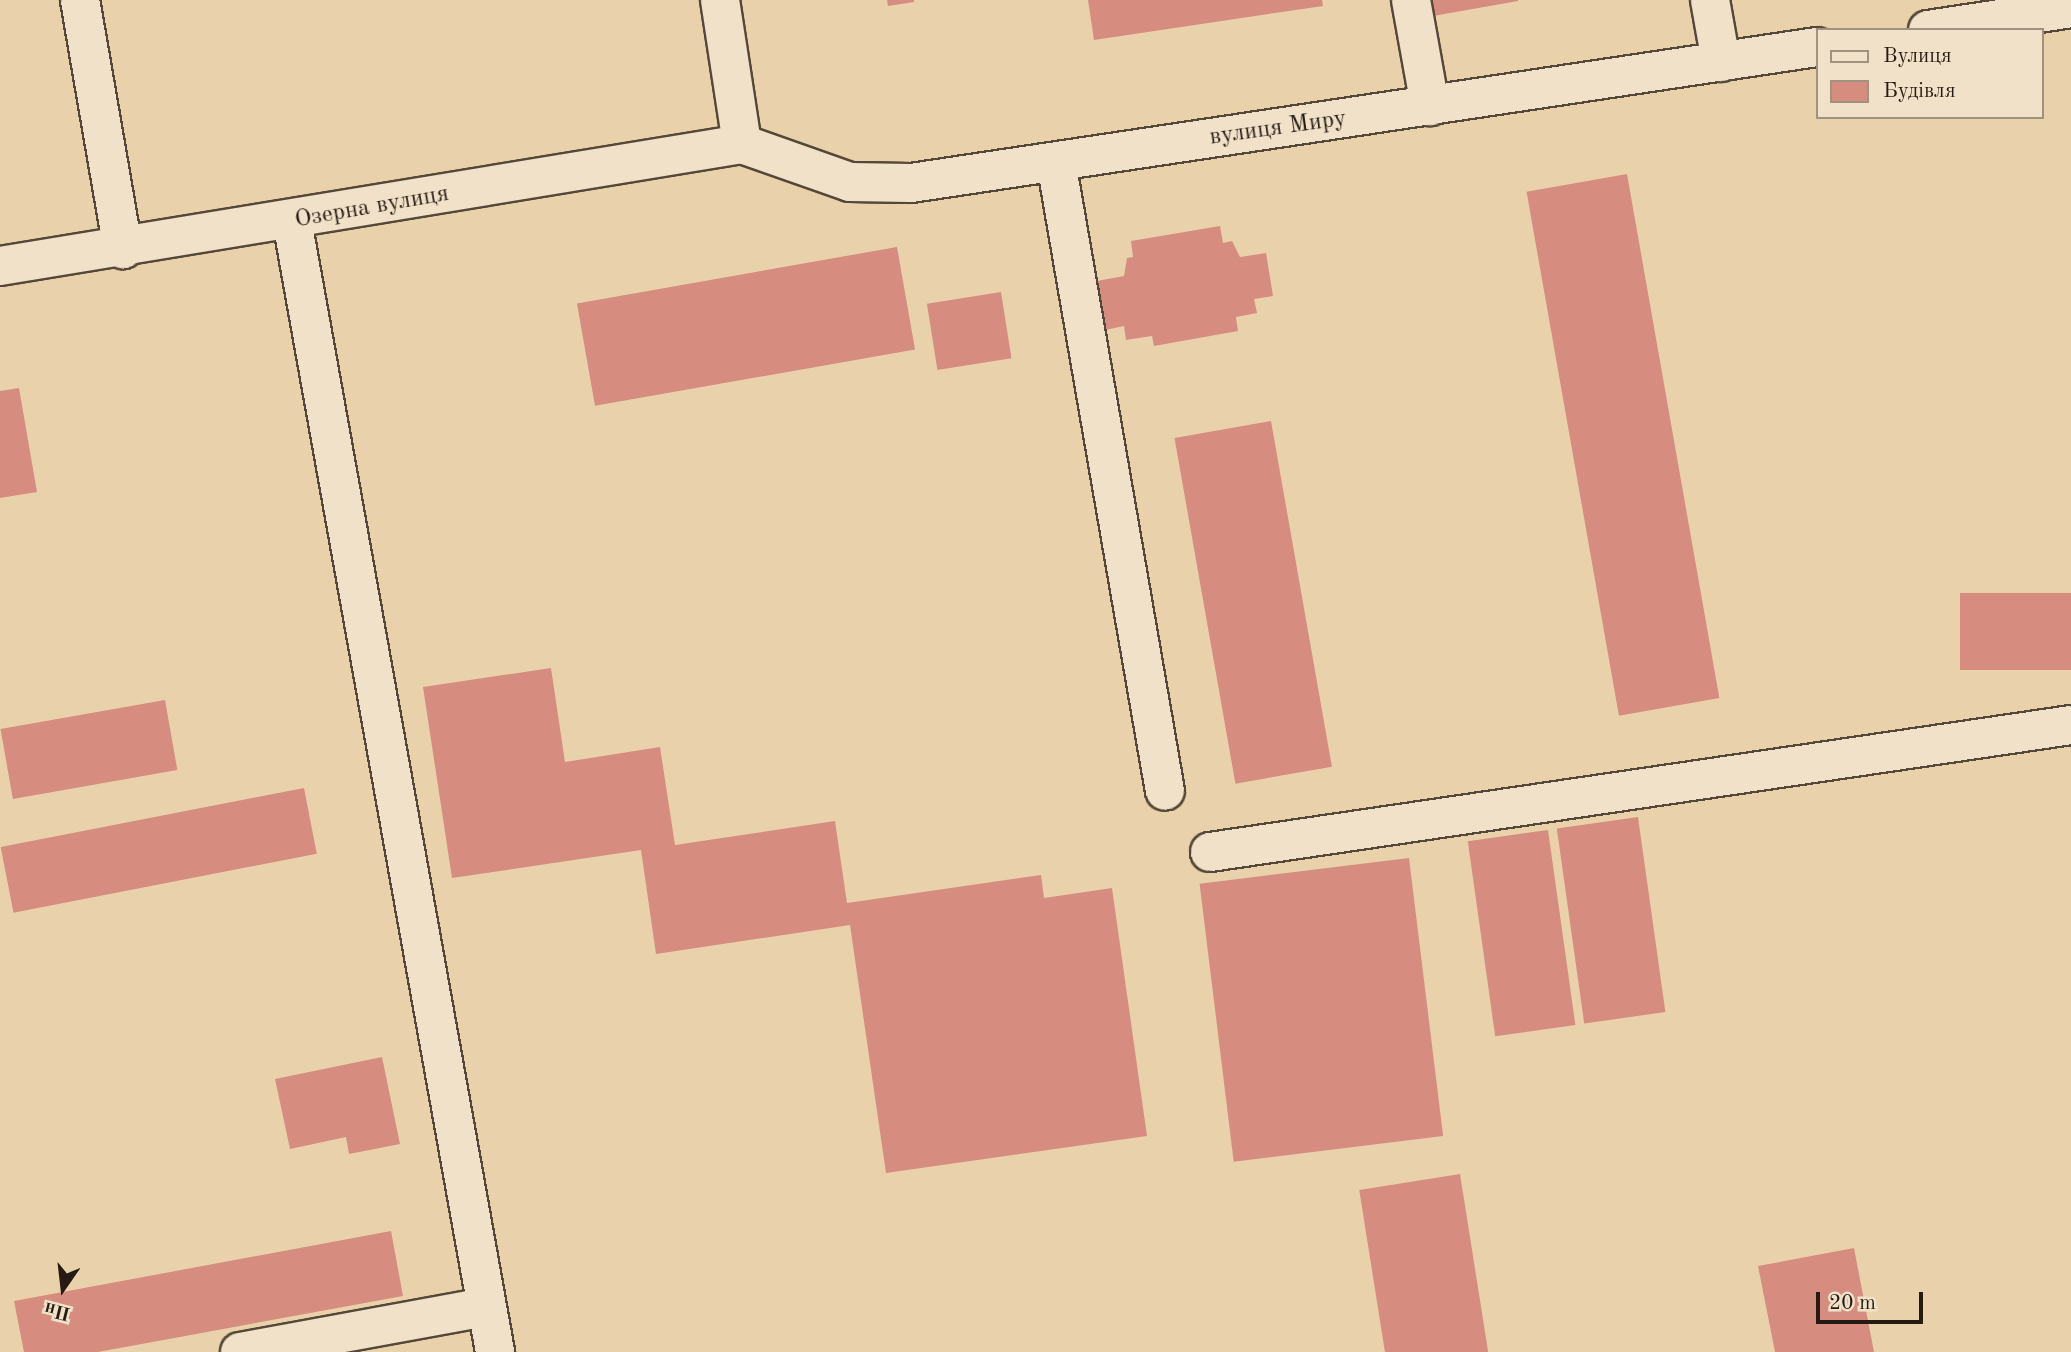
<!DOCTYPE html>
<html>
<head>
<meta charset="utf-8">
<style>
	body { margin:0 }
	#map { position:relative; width:2071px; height:1352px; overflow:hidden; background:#e9d1ab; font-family:"Old Standard TT",serif }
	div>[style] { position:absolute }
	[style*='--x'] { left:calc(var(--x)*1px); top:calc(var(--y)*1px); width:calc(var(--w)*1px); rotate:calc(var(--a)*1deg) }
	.building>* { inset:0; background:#d68d80; transform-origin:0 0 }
	.roads { filter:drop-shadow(2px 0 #564838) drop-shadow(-2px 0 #564838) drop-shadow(0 2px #564838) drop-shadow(0 -2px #564838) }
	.minor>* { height:38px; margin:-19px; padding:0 19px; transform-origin:19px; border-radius:19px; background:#f1e1c8 }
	span { translate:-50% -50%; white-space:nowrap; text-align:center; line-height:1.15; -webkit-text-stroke:6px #f1e1c8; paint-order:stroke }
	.street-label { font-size:24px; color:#251b12 }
	.legend { position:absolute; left:1816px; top:28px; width:228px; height:91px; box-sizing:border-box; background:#f1e1c8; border:2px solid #9f927f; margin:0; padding:9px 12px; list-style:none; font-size:21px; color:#251b12 }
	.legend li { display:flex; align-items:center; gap:14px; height:35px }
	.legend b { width:35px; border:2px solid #9f927f }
	.north { position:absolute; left:28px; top:1254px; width:70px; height:70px; -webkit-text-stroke:5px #f1e1c8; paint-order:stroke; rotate:194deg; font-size:19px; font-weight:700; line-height:28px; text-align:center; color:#251b12 }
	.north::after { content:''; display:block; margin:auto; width:24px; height:32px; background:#251b12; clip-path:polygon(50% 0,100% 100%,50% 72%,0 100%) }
	.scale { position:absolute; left:1816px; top:1292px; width:107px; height:32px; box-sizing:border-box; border:4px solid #251b12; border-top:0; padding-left:9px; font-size:21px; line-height:24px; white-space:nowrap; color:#251b12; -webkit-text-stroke:5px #f1e1c8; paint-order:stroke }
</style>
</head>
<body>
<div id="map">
	<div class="building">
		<i style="clip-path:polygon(887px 0,914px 0,914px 2px,888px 6px)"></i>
		<i style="clip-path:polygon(1088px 0,1322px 0,1323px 6px,1094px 40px)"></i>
		<i style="clip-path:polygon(1430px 0,1518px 0,1518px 1px,1433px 16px)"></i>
		<i style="left:1627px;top:174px;width:532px;height:102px;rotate:80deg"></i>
		<i style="clip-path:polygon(1220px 226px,1223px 243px,1232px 241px,1240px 257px,1266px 253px,1273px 296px,1254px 299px,1257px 313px,1236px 317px,1238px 331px,1154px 346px,1152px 336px,1126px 340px,1124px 326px,1105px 330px,1097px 281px,1124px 276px,1127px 258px,1133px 257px,1131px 241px)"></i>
		<i style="left:897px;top:247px;width:104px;height:325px;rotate:80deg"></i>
		<i style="left:1001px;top:292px;width:67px;height:75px;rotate:81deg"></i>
		<i style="clip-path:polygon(19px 388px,37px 492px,0 498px,0 391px)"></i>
		<i style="left:1271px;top:421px;width:351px;height:98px;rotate:80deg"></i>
		<i style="left:2071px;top:593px;width:77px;height:111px;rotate:90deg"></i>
		<i style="clip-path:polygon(551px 668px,565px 762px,660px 747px,675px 845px,835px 821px,847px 903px,1041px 875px,1044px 898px,1112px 888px,1147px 1136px,886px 1173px,850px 925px,656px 954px,641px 850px,452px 878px,423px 687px)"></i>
		<i style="left:165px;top:700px;width:71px;height:167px;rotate:80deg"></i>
		<i style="left:304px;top:788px;width:67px;height:309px;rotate:79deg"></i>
		<i style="left:1638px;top:817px;width:197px;height:82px;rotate:82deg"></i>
		<i style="left:1548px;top:830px;width:197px;height:81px;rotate:82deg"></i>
		<i style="left:1409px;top:858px;width:280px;height:211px;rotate:83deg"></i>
		<i style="clip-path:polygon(382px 1057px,400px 1144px,349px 1154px,346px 1137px,290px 1149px,275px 1079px)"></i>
		<i style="left:1460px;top:1174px;width:180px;height:102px;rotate:81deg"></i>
		<i style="clip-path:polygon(391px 1231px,403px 1296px,98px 1352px,24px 1352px,14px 1301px)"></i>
		<i style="clip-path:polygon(1854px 1248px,1874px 1352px,1775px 1352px,1758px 1266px)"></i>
	</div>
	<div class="roads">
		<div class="minor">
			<i style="--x:80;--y:0;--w:253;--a:80.2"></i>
			<i style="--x:720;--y:0;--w:146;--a:81.3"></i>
			<i style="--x:1411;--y:0;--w:108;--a:79.8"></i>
			<i style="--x:1710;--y:0;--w:63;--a:79.9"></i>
			<i style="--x:1928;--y:30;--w:145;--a:-8.7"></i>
			<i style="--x:1056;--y:162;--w:638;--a:80.17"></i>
			<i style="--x:292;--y:221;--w:1149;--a:79.82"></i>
			<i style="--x:0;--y:266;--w:752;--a:-9.34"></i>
			<i style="--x:742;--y:144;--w:114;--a:19.4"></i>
			<i style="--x:850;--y:182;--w:61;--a:0.9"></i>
			<i style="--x:911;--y:183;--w:916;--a:-8.54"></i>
			<i style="--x:1210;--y:852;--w:870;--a:-8.39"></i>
			<i style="--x:240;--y:1352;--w:250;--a:-10.4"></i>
		</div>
	</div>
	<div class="street-label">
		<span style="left:1278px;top:129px;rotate:-8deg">вулиця Миру</span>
		<span style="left:372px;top:208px;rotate:-10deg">Озерна вулиця</span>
	</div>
	<ul class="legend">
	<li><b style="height:9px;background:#f1e1c8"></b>Вулиця</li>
	<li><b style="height:19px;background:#d68d80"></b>Будівля</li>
	</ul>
	<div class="north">Пн</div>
	<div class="scale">20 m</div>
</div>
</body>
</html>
